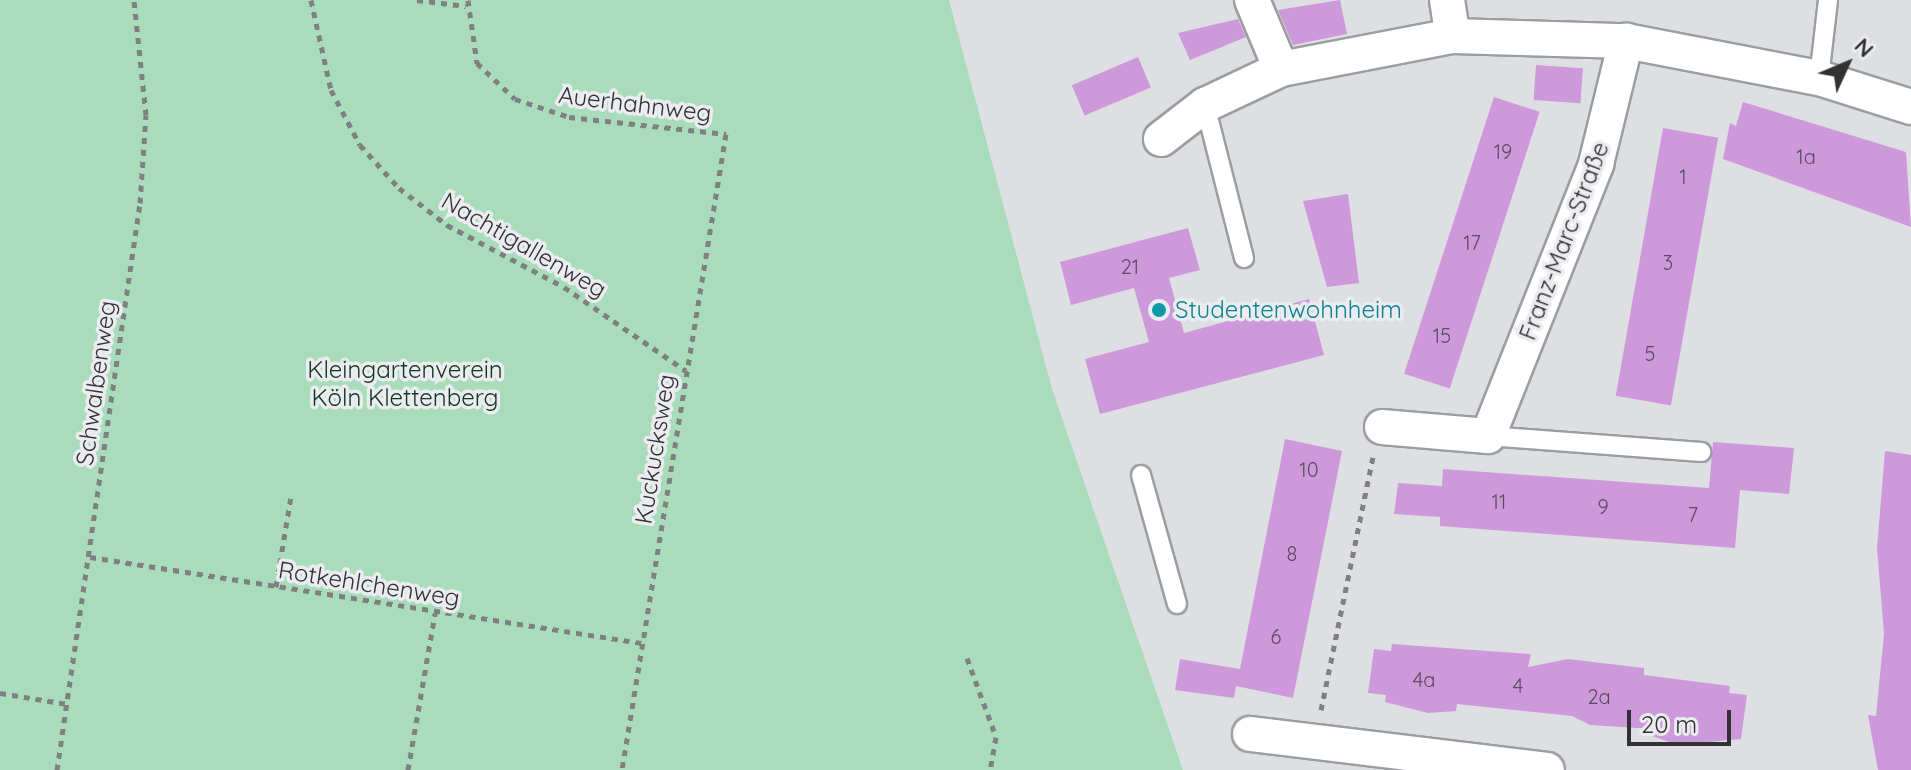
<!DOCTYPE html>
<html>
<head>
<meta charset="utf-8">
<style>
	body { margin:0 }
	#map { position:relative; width:1911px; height:770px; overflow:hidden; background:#dedfe3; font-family:Quicksand,sans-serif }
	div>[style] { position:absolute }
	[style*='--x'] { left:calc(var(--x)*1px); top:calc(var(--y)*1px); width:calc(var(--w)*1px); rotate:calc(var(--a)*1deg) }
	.green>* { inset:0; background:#a8dcba }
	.building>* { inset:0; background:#ce99db; transform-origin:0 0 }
	.path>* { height:5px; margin-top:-2.5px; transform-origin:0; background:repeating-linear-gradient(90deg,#808083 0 6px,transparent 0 12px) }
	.roads { filter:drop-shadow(2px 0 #9c9da1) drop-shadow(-2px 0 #9c9da1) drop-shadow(0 2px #9c9da1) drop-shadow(0 -2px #9c9da1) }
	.service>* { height:18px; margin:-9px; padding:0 9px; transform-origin:9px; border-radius:9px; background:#fff }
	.minor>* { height:34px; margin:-17px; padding:0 17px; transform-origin:17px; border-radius:17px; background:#fff }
	.dots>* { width:22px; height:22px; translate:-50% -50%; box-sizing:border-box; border:4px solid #ebecf0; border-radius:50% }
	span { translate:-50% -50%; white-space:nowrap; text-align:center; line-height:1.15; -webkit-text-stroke:7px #ebecf0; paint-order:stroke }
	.number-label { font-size:20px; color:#594c5e }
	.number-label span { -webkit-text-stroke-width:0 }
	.street-label { font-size:24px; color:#323234 }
	.culture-label { font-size:24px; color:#0d838f }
	.left { translate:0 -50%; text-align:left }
	.park-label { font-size:24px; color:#143723 }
	.north { position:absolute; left:1807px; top:24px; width:80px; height:80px; -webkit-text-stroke:6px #ebecf0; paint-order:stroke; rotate:46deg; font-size:22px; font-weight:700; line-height:32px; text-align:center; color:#323234 }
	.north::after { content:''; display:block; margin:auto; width:28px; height:36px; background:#323234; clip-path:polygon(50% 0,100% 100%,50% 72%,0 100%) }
	.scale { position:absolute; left:1627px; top:710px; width:104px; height:36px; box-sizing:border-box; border:4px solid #323234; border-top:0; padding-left:10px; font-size:24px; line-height:28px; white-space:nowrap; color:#323234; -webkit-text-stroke:6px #ebecf0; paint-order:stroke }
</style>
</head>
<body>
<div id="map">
	<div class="green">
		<i style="clip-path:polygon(0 0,949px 0,1052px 389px,1183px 770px,0 770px)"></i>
	</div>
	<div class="building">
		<i style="clip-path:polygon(1340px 0,1347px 34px,1293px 45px,1278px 10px)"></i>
		<i style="clip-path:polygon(1238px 19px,1246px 37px,1190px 60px,1178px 33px)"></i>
		<i style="left:1138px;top:57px;width:33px;height:72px;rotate:67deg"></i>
		<i style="left:1536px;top:65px;width:47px;height:35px;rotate:4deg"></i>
		<i style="left:1494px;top:97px;width:48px;height:291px;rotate:18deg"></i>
		<i style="clip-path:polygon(1743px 102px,1906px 152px,1911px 227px,1723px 159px,1730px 123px,1736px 126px)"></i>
		<i style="left:1663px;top:128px;width:56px;height:272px;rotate:10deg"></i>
		<i style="clip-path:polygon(1348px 194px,1359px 283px,1327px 287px,1303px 201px)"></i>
		<i style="clip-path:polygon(1188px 228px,1200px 270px,1169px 278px,1184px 333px,1309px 299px,1324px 355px,1100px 414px,1085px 359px,1149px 342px,1134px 288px,1071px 305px,1060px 262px)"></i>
		<i style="clip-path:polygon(1285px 439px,1342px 451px,1293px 698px,1236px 686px,1234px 698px,1175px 690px,1180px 659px,1240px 669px)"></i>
		<i style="clip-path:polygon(1713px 442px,1794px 448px,1789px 494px,1740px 490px,1735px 548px,1440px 526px,1440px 517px,1394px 514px,1398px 483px,1442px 486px,1443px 469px,1709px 488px)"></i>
		<i style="clip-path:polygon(1885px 451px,1911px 455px,1911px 770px,1878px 770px,1868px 715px,1876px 716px,1884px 634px,1877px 548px)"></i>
		<i style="clip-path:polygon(1392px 644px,1531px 654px,1528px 667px,1568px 659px,1644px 668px,1644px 675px,1730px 686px,1729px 693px,1747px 695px,1741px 739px,1678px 745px,1652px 736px,1653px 729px,1590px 725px,1572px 716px,1457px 704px,1456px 711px,1428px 713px,1385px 702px,1386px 695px,1368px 693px,1374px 649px,1391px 651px)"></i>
	</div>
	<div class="path">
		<i style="--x:311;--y:0;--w:92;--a:77.5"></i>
		<i style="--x:331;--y:90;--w:62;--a:62.2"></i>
		<i style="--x:360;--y:145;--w:58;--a:47.8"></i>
		<i style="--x:399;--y:188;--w:61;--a:37.6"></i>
		<i style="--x:447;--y:225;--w:132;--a:27.9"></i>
		<i style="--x:564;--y:287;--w:148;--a:34.5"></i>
		<i style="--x:417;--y:0;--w:49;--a:7"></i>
		<i style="--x:468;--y:0;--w:64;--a:81.9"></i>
		<i style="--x:477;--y:63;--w:52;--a:43.5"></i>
		<i style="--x:515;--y:99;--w:57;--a:18.4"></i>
		<i style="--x:569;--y:117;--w:158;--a:6.2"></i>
		<i style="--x:726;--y:134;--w:644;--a:99.29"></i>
		<i style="--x:90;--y:557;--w:559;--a:8.86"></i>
		<i style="--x:276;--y:587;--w:92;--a:-80.6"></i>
		<i style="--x:967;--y:658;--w:84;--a:69.8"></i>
		<i style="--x:996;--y:737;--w:34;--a:100"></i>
		<i style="--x:0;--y:693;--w:68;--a:9.3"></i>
		<i style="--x:1321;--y:710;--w:258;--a:-78.4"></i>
		<i style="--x:57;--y:770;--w:573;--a:-81.67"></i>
		<i style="--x:140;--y:203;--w:88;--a:-86.1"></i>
		<i style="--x:146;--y:115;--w:116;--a:-96"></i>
		<i style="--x:408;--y:770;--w:159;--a:-80.2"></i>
	</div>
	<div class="roads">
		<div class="service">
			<i style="--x:1819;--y:78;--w:79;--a:-83.4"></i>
			<i style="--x:1205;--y:105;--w:158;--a:75.7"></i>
			<i style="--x:1488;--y:436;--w:214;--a:4.3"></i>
			<i style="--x:1141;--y:475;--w:134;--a:74.4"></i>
		</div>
		<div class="minor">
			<i style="--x:1252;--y:0;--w:75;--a:67.2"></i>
			<i style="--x:1447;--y:0;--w:36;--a:81"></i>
			<i style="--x:1161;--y:139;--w:56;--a:-37.7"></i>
			<i style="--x:1205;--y:105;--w:84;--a:-25.3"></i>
			<i style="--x:1281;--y:69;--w:175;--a:-10.9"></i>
			<i style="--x:1453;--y:36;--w:173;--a:1.7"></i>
			<i style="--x:1626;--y:41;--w:197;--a:10.9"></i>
			<i style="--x:1819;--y:78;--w:96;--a:17.5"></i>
			<i style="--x:1382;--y:427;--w:106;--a:4.9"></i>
			<i style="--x:1488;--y:436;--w:293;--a:-68.3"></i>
			<i style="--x:1596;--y:164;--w:127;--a:-76.3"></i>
			<i style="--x:1250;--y:734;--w:299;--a:6.9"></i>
		</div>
	</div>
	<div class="dots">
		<i style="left:1159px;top:310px;background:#0f9aa8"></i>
	</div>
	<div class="number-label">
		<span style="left:1503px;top:151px">19</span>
		<span style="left:1806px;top:156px">1a</span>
		<span style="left:1683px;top:176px">1</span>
		<span style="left:1472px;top:242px">17</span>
		<span style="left:1668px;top:262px">3</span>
		<span style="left:1130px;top:266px">21</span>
		<span style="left:1442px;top:335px">15</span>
		<span style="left:1650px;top:353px">5</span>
		<span style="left:1309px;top:469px">10</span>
		<span style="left:1499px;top:501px">11</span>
		<span style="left:1603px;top:506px">9</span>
		<span style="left:1693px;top:514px">7</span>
		<span style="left:1292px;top:553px">8</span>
		<span style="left:1276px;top:636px">6</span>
		<span style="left:1424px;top:679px">4a</span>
		<span style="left:1518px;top:685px">4</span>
		<span style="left:1599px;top:696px">2a</span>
	</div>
	<div class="street-label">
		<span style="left:635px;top:104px;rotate:7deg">Auerhahnweg</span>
		<span style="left:1564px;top:241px;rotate:-69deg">Franz-Marc-Straße</span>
		<span style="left:524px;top:245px;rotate:30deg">Nachtigallenweg</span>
		<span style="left:96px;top:383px;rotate:-82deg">Schwalbenweg</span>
		<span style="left:655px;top:449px;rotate:-81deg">Kuckucksweg</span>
		<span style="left:369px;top:584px;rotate:9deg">Rotkehlchenweg</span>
	</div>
	<div class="culture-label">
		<span class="left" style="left:1175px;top:310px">Studentenwohnheim</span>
	</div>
	<div class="park-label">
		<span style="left:405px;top:384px">Kleingartenverein<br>Köln Klettenberg</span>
	</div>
	<div class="north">N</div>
	<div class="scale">20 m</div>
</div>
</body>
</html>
